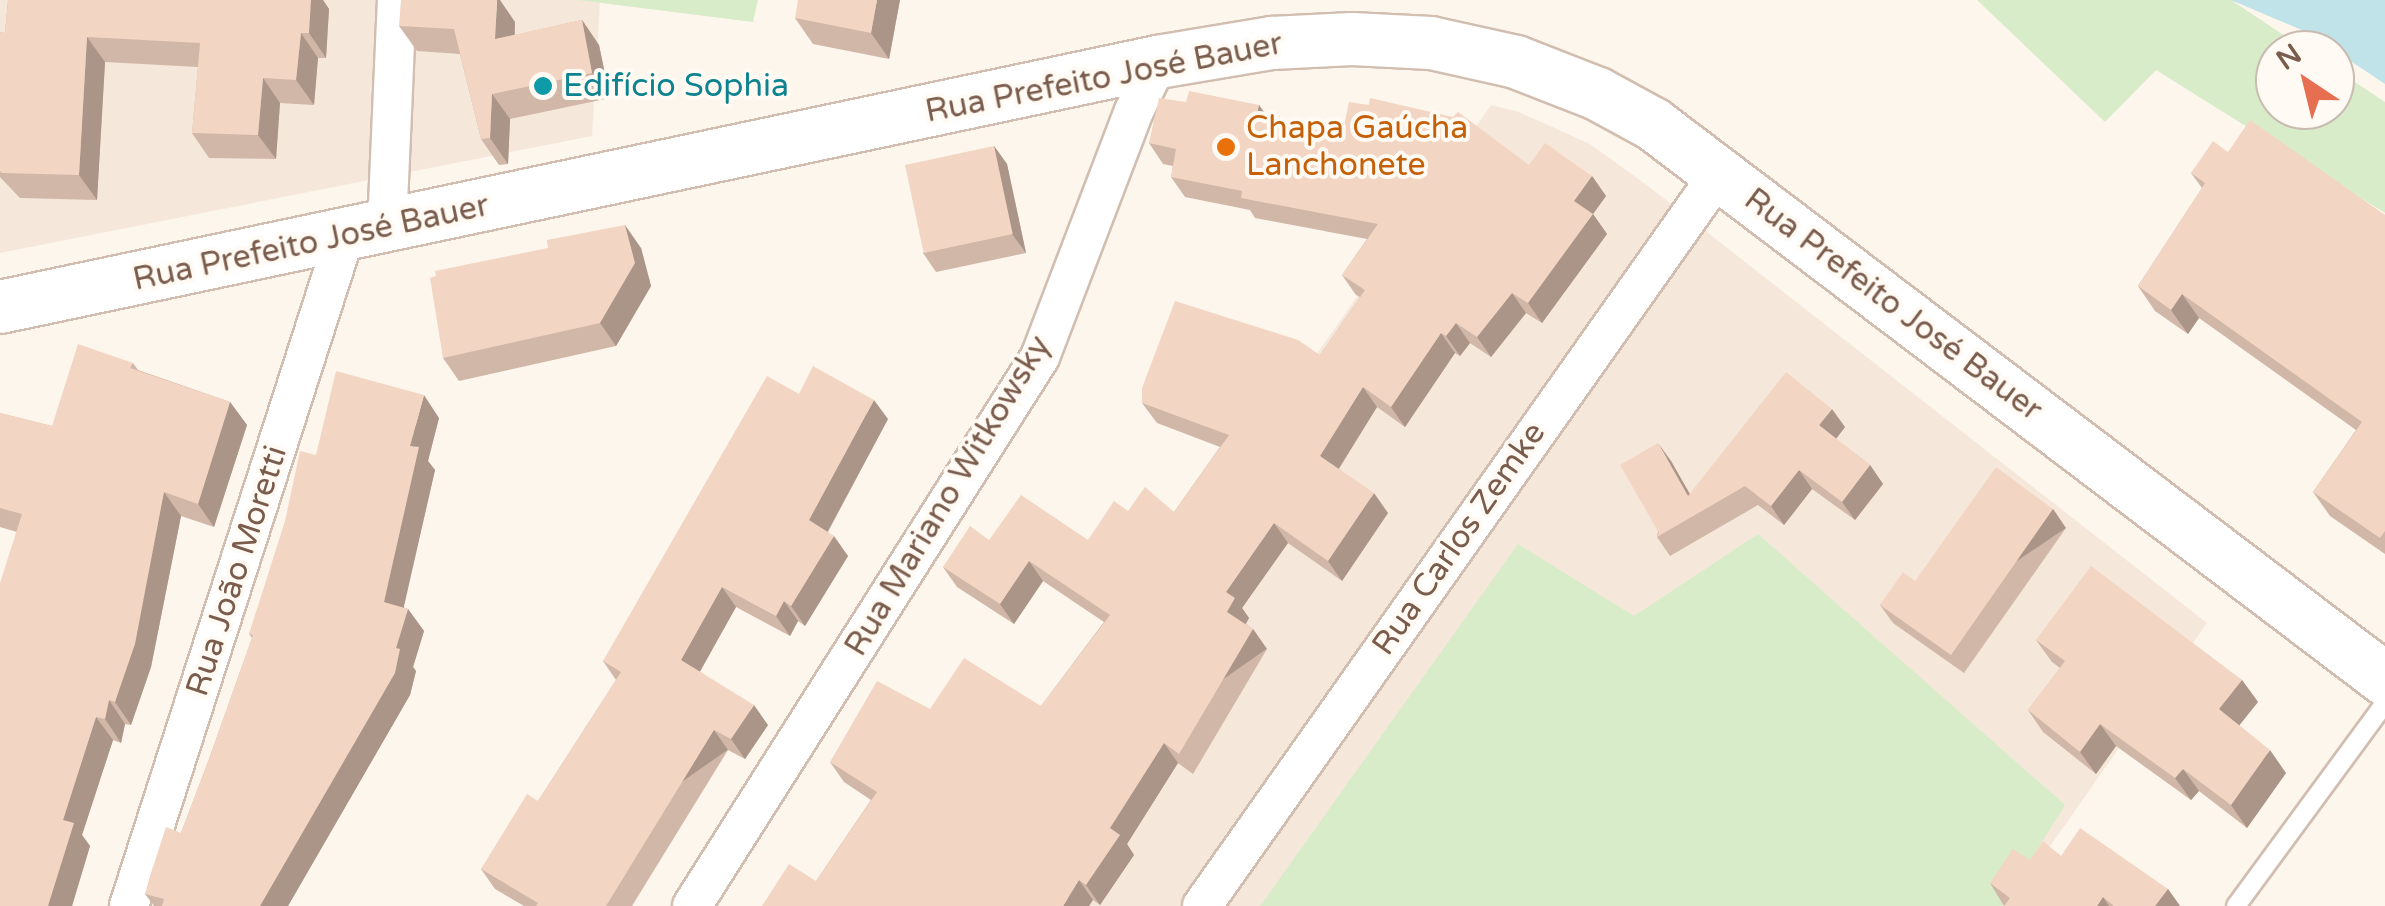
<!DOCTYPE html>
<html>
<head>
<meta charset="utf-8">
<style>
	body { margin:0 }
	#map { position:relative; width:2385px; height:906px; overflow:hidden; background:#fdf6ec; font-family:"Varela Round",sans-serif }
	div>[style] { position:absolute }
	[style*='--x'] { left:calc(var(--x)*1px); top:calc(var(--y)*1px); width:calc(var(--w)*1px); rotate:calc(var(--a)*1deg) }
	.residential>* { inset:0; background:#f5e8da }
	.green>* { inset:0; background:#d8ecc9 }
	.water>* { inset:0; background:#bfe3e8 }
	.roads { filter:drop-shadow(2px 0 #d1beb0) drop-shadow(-2px 0 #d1beb0) drop-shadow(0 2px #d1beb0) drop-shadow(0 -2px #d1beb0) }
	.lane>* { height:18px; margin:-9px; padding:0 9px; transform-origin:9px; border-radius:9px; background:#fff }
	.street>* { height:38px; margin:-19px; padding:0 19px; transform-origin:19px; border-radius:19px; background:#fff }
	.secondary>* { height:52px; margin:-26px; padding:0 26px; transform-origin:26px; border-radius:26px; background:#fff }
	.wall>* { inset:0; background:#d1b7a8 }
	.shaded-wall>* { inset:0; background:#aa9588; transform-origin:0 0 }
	.building>* { inset:0; background:#f3d5c3; transform-origin:0 0 }
	.dots>* { width:28px; height:28px; translate:-50% -50%; box-sizing:border-box; border:5px solid #fffaf3; border-radius:50% }
	span { translate:-50% -50%; white-space:nowrap; text-align:center; line-height:1.15; -webkit-text-stroke:8px #fffaf3; paint-order:stroke }
	.street-label { font-size:32px; color:#7a5c4d }
	.culture-label { font-size:32px; color:#0d838f }
	.left { translate:0 -50%; text-align:left }
	.food-label { font-size:32px; color:#c56008 }
	.north { position:absolute; left:2255px; top:30px; width:100px; height:100px; box-sizing:border-box; background:#fffaf3; border:2px solid #cabbb1; border-radius:50%; rotate:325deg; font-size:28px; font-weight:700; line-height:40px; text-align:center; color:#7a5c4d }
	.north::after { content:''; display:block; margin:auto; width:35px; height:45px; background:#e76f51; clip-path:polygon(50% 0,100% 100%,50% 72%,0 100%) }
</style>
</head>
<body>
<div id="map">
	<div class="residential">
		<i style="clip-path:polygon(0 0,600px 0,592px 136px,0 253px)"></i>
		<i style="clip-path:polygon(1491px 105px,1519px 112px,1590px 144px,1648px 186px,2207px 623px,2008px 906px,931px 906px)"></i>
	</div>
	<div class="green">
		<i style="clip-path:polygon(578px 0,758px 0,753px 22px)"></i>
		<i style="clip-path:polygon(1977px 0,2231px 0,2306px 50px,2275px 50px,2275px 110px,2335px 110px,2335px 69px,2385px 102px,2385px 213px,2156px 70px,2105px 122px)"></i>
		<i style="clip-path:polygon(1758px 534px,2065px 805px,2002px 906px,1260px 906px,1518px 544px,1634px 616px)"></i>
	</div>
	<div class="water">
		<i style="clip-path:polygon(2231px 0,2385px 0,2385px 84px,2349px 60px,2335px 57px,2335px 50px,2304px 31px)"></i>
	</div>
	<div class="roads">
		<div class="lane">
			<i style="--x:2236;--y:906;--w:252;--a:-53.7"></i>
		</div>
		<div class="street">
			<i style="--x:387;--y:227;--w:227;--a:-87.5"></i>
			<i style="--x:129;--y:906;--w:705;--a:-72.16"></i>
			<i style="--x:692;--y:906;--w:650;--a:-57.63"></i>
			<i style="--x:1040;--y:357;--w:263;--a:-69.1"></i>
			<i style="--x:1134;--y:111;--w:55;--a:-63.9"></i>
			<i style="--x:1202;--y:906;--w:896;--a:-54.77"></i>
		</div>
		<div class="secondary">
			<i style="--x:0;--y:307;--w:1184;--a:-11.95"></i>
			<i style="--x:1158;--y:62;--w:116;--a:-9.5"></i>
			<i style="--x:1272;--y:43;--w:80;--a:-2.9"></i>
			<i style="--x:1352;--y:39;--w:79;--a:2.9"></i>
			<i style="--x:1431;--y:43;--w:87;--a:12.6"></i>
			<i style="--x:1516;--y:62;--w:88;--a:21.3"></i>
			<i style="--x:1598;--y:94;--w:63;--a:28.6"></i>
			<i style="--x:1653;--y:124;--w:919;--a:37.17"></i>
		</div>
	</div>
	<div class="wall">
		<i style="clip-path:polygon(8px 0,323px 0,329px 9px,326px 58px,318px 58px,314px 105px,280px 103px,276px 159px,209px 158px,192px 133px,198px 67px,105px 62px,97px 200px,20px 198px,0 177px,0 32px,5px 33px)"></i>
		<i style="clip-path:polygon(900px 0,889px 59px,813px 44px,795px 18px)"></i>
		<i style="clip-path:polygon(582px 20px,599px 45px,610px 98px,510px 119px,508px 164px,499px 165px,481px 139px,460px 54px,417px 51px,399px 26px,515px 22px,515px 35px)"></i>
		<i style="clip-path:polygon(1186px 102px,1259px 105px,1270px 121px,1342px 135px,1592px 176px,1606px 196px,1593px 214px,1607px 234px,1542px 323px,1526px 313px,1491px 357px,1470px 343px,1460px 356px,1455px 353px,1405px 427px,1377px 407px,1339px 469px,1388px 513px,1342px 581px,1288px 543px,1242px 608px,1249px 618px,1246px 624px,1253px 629px,1267px 649px,1193px 774px,1178px 763px,1127px 844px,1134px 855px,1100px 905px,1093px 900px,816px 881px,871px 800px,844px 782px,830px 762px,930px 709px,1041px 706px,1104px 622px,1043px 581px,1014px 624px,957px 587px,943px 567px,989px 540px,1088px 540px,1128px 511px,1174px 512px,1220px 447px,1157px 423px,1142px 403px,1320px 355px,1360px 297px,1356px 295px,1342px 275px,1367px 239px,1255px 218px,1250px 210px,1185px 197px,1171px 177px,1173px 166px,1163px 164px,1149px 143px)"></i>
		<i style="clip-path:polygon(994px 146px,1007px 164px,1026px 253px,936px 272px,923px 253px)"></i>
		<i style="clip-path:polygon(2228px 152px,2385px 215px,2385px 554px,2330px 516px,2313px 492px,2356px 430px,2199px 318px,2188px 334px,2155px 311px,2138px 286px,2202px 188px,2191px 173px)"></i>
		<i style="clip-path:polygon(641px 248px,651px 286px,616px 346px,459px 381px,443px 358px,436px 276px)"></i>
		<i style="clip-path:polygon(133px 363px,138px 370px,230px 402px,247px 425px,214px 527px,181px 516px,151px 667px,131px 725px,125px 724px,121px 743px,113px 740px,82px 835px,90px 846px,72px 906px,0 906px,17px 532px,0 527px,0 413px,52px 426px)"></i>
		<i style="clip-path:polygon(799px 394px,888px 419px,828px 532px,848px 556px,805px 626px,798px 621px,790px 636px,736px 607px,700px 672px,768px 725px,745px 759px,728px 750px,632px 906px,524px 906px,495px 889px,481px 869px,538px 801px,616px 680px,603px 661px)"></i>
		<i style="clip-path:polygon(439px 418px,428px 461px,435px 470px,403px 607px,408px 609px,424px 631px,413px 667px,416px 671px,410px 695px,288px 906px,154px 906px,145px 894px,181px 833px,209px 759px,252px 638px,249px 634px,316px 455px)"></i>
		<i style="clip-path:polygon(1845px 427px,1836px 439px,1870px 465px,1883px 484px,1855px 520px,1812px 489px,1784px 525px,1758px 505px,1670px 556px,1657px 537px,1671px 461px,1690px 494px)"></i>
		<i style="clip-path:polygon(2053px 509px,2066px 528px,1964px 673px,1893px 623px,1880px 605px,1915px 581px)"></i>
		<i style="clip-path:polygon(2036px 640px,2242px 680px,2258px 702px,2239px 725px,2286px 773px,2247px 828px,2199px 791px,2191px 800px,2116px 746px,2096px 774px,2043px 732px,2028px 710px,2060px 668px,2052px 662px)"></i>
		<i style="clip-path:polygon(2061px 856px,2168px 889px,2180px 906px,2004px 906px,1990px 883px,2030px 860px)"></i>
	</div>
	<div class="shaded-wall">
		<i style="clip-path:polygon(307px 0,323px 0,329px 9px,326px 58px,309px 33px)"></i>
		<i style="clip-path:polygon(497px 0,500px 0,515px 22px,513px 65px,495px 39px)"></i>
		<i style="clip-path:polygon(877px 0,900px 0,889px 59px,871px 33px)"></i>
		<i style="clip-path:polygon(582px 20px,599px 45px,610px 98px,592px 73px)"></i>
		<i style="clip-path:polygon(301px 33px,318px 58px,314px 105px,296px 80px)"></i>
		<i style="clip-path:polygon(87px 37px,105px 62px,97px 200px,79px 175px)"></i>
		<i style="clip-path:polygon(263px 78px,280px 103px,276px 159px,258px 135px)"></i>
		<i style="clip-path:polygon(492px 94px,510px 119px,508px 164px,490px 138px)"></i>
		<i style="clip-path:polygon(1259px 105px,1273px 125px,1256px 118px)"></i>
		<i style="clip-path:polygon(994px 146px,1007px 164px,1026px 253px,1012px 234px)"></i>
		<i style="clip-path:polygon(1592px 176px,1606px 196px,1593px 214px,1607px 234px,1542px 323px,1528px 303px,1574px 201px)"></i>
		<i style="clip-path:polygon(625px 225px,641px 248px,651px 286px,616px 346px,600px 323px)"></i>
		<i style="clip-path:polygon(1512px 293px,1526px 313px,1491px 357px,1477px 337px)"></i>
		<i style="clip-path:polygon(2182px 294px,2199px 318px,2188px 334px,2171px 310px)"></i>
		<i style="clip-path:polygon(1456px 323px,1470px 343px,1460px 356px,1446px 336px)"></i>
		<i style="clip-path:polygon(1441px 333px,1455px 353px,1405px 427px,1391px 407px)"></i>
		<i style="clip-path:polygon(1363px 387px,1377px 407px,1334px 476px,1320px 456px)"></i>
		<i style="clip-path:polygon(424px 395px,439px 418px,428px 461px,435px 470px,400px 624px,384px 602px,410px 446px)"></i>
		<i style="clip-path:polygon(874px 400px,888px 419px,823px 540px,809px 520px)"></i>
		<i style="clip-path:polygon(230px 402px,247px 425px,214px 527px,198px 504px)"></i>
		<i style="clip-path:polygon(1832px 409px,1845px 427px,1832px 444px,1819px 425px)"></i>
		<i style="clip-path:polygon(1658px 443px,1671px 461px,1701px 514px,1688px 496px)"></i>
		<i style="clip-path:polygon(1870px 465px,1883px 484px,1855px 520px,1842px 502px)"></i>
		<i style="clip-path:polygon(1799px 470px,1812px 489px,1784px 525px,1771px 506px)"></i>
		<i style="clip-path:polygon(164px 492px,181px 516px,151px 667px,131px 725px,115px 702px)"></i>
		<i style="clip-path:polygon(1374px 493px,1388px 513px,1342px 581px,1328px 561px)"></i>
		<i style="left:2053px;top:509px;width:23px;height:178px;rotate:56deg"></i>
		<i style="clip-path:polygon(1274px 523px,1288px 543px,1242px 608px,1249px 618px,1241px 632px,1227px 612px,1226px 592px)"></i>
		<i style="clip-path:polygon(834px 536px,848px 556px,805px 626px,791px 606px)"></i>
		<i style="clip-path:polygon(1029px 561px,1043px 581px,1014px 624px,1000px 604px)"></i>
		<i style="clip-path:polygon(722px 587px,736px 607px,695px 680px,681px 660px)"></i>
		<i style="clip-path:polygon(784px 601px,798px 621px,790px 636px,776px 616px)"></i>
		<i style="clip-path:polygon(408px 609px,424px 631px,413px 667px,416px 671px,410px 695px,288px 906px,260px 906px,396px 648px)"></i>
		<i style="left:1253px;top:629px;width:24px;height:145px;rotate:55deg"></i>
		<i style="clip-path:polygon(2242px 680px,2258px 702px,2234px 732px,2219px 709px)"></i>
		<i style="clip-path:polygon(109px 700px,125px 724px,121px 743px,105px 719px)"></i>
		<i style="clip-path:polygon(754px 705px,768px 725px,745px 759px,731px 739px)"></i>
		<i style="clip-path:polygon(96px 717px,113px 740px,82px 835px,90px 846px,72px 906px,48px 906px,63px 820px)"></i>
		<i style="clip-path:polygon(2100px 724px,2116px 746px,2096px 774px,2080px 752px)"></i>
		<i style="left:714px;top:730px;width:24px;height:206px;rotate:55deg"></i>
		<i style="clip-path:polygon(1164px 743px,1178px 763px,1127px 844px,1134px 855px,1100px 905px,1086px 885px,1110px 828px)"></i>
		<i style="clip-path:polygon(2270px 750px,2286px 773px,2247px 828px,2231px 805px)"></i>
		<i style="clip-path:polygon(2183px 769px,2199px 791px,2191px 800px,2175px 778px)"></i>
		<i style="clip-path:polygon(1079px 880px,1093px 900px,1089px 906px,1063px 906px)"></i>
		<i style="clip-path:polygon(2168px 889px,2180px 906px,2155px 906px)"></i>
		<i style="clip-path:polygon(2103px 897px,2109px 906px,2097px 906px)"></i>
	</div>
	<div class="building">
		<i style="clip-path:polygon(8px 0,311px 0,309px 33px,301px 33px,296px 80px,263px 78px,258px 135px,192px 133px,200px 43px,87px 37px,79px 175px,2px 173px,0 171px,0 32px,5px 33px)"></i>
		<i style="clip-path:polygon(401px 0,497px 0,495px 39px,582px 20px,592px 73px,492px 94px,490px 138px,481px 139px,454px 29px,399px 26px)"></i>
		<i style="clip-path:polygon(798px 0,877px 0,871px 33px,795px 18px)"></i>
		<i style="clip-path:polygon(1189px 91px,1259px 105px,1256px 118px,1342px 135px,1349px 102px,1369px 105px,1370px 98px,1453px 117px,1458px 112px,1529px 165px,1545px 143px,1592px 176px,1574px 201px,1593px 214px,1528px 303px,1512px 293px,1477px 337px,1456px 323px,1446px 336px,1441px 333px,1391px 407px,1363px 387px,1320px 456px,1374px 493px,1328px 561px,1274px 523px,1226px 592px,1235px 598px,1227px 612px,1253px 629px,1179px 754px,1164px 743px,1110px 828px,1120px 835px,1086px 885px,1079px 880px,1063px 906px,762px 906px,789px 864px,816px 881px,877px 792px,830px 762px,877px 681px,930px 709px,964px 658px,1041px 706px,1110px 615px,1029px 561px,1000px 604px,943px 567px,970px 526px,989px 540px,1021px 495px,1088px 540px,1114px 501px,1128px 511px,1145px 487px,1174px 512px,1229px 435px,1142px 403px,1142px 388px,1175px 301px,1298px 340px,1320px 355px,1365px 290px,1342px 275px,1378px 224px,1241px 198px,1242px 191px,1171px 177px,1176px 149px,1149px 143px,1159px 98px,1186px 102px)"></i>
		<i style="clip-path:polygon(2250px 120px,2385px 215px,2385px 531px,2380px 538px,2313px 492px,2362px 422px,2182px 294px,2171px 310px,2138px 286px,2205px 183px,2191px 173px,2213px 141px,2228px 152px)"></i>
		<i style="left:994px;top:146px;width:90px;height:91px;rotate:78deg"></i>
		<i style="clip-path:polygon(625px 225px,635px 263px,600px 323px,443px 358px,430px 278px,436px 276px,435px 271px,548px 248px,547px 240px)"></i>
		<i style="clip-path:polygon(78px 344px,133px 363px,130px 368px,230px 402px,198px 504px,164px 492px,135px 644px,115px 702px,109px 700px,105px 719px,96px 717px,63px 820px,74px 823px,48px 906px,0 906px,0 583px,22px 514px,0 508px,0 413px,52px 426px)"></i>
		<i style="clip-path:polygon(813px 366px,874px 400px,809px 520px,834px 536px,791px 606px,784px 601px,776px 616px,722px 587px,681px 660px,754px 705px,731px 739px,714px 730px,606px 906px,536px 906px,538px 903px,481px 869px,527px 794px,538px 801px,621px 672px,603px 661px,767px 376px,799px 394px)"></i>
		<i style="clip-path:polygon(336px 371px,424px 395px,410px 446px,419px 447px,384px 602px,408px 609px,396px 648px,400px 649px,395px 673px,260px 906px,162px 906px,164px 899px,145px 894px,150px 876px,166px 827px,181px 833px,209px 759px,253px 635px,249px 634px,285px 521px,300px 451px,316px 455px)"></i>
		<i style="clip-path:polygon(1786px 372px,1832px 409px,1819px 425px,1870px 465px,1842px 502px,1799px 470px,1771px 506px,1745px 486px,1657px 537px,1659px 533px,1620px 465px,1658px 443px,1688px 496px)"></i>
		<i style="clip-path:polygon(1996px 467px,2053px 509px,1951px 655px,1880px 605px,1903px 572px,1915px 581px)"></i>
		<i style="clip-path:polygon(2091px 566px,2242px 680px,2219px 709px,2270px 750px,2231px 805px,2183px 769px,2175px 778px,2100px 724px,2080px 752px,2028px 710px,2065px 661px,2036px 640px)"></i>
		<i style="clip-path:polygon(2080px 828px,2168px 889px,2155px 906px,2114px 906px,2103px 897px,2097px 906px,2004px 906px,2010px 898px,1990px 883px,2013px 849px,2030px 860px,2043px 841px,2061px 856px)"></i>
	</div>
	<div class="dots">
		<i style="left:543px;top:86px;background:#0f9aa8"></i>
		<i style="left:1226px;top:147px;background:#e8710a"></i>
	</div>
	<div class="street-label">
		<span style="left:1104px;top:78px;rotate:-11deg">Rua Prefeito José Bauer</span>
		<span style="left:311px;top:243px;rotate:-12deg">Rua Prefeito José Bauer</span>
		<span style="left:1893px;top:305px;rotate:37deg">Rua Prefeito José Bauer</span>
		<span style="left:948px;top:496px;rotate:-59deg">Rua Mariano Witkowsky</span>
		<span style="left:1459px;top:539px;rotate:-55deg">Rua Carlos Zemke</span>
		<span style="left:237px;top:571px;rotate:-72deg">Rua João Moretti</span>
	</div>
	<div class="culture-label">
		<span class="left" style="left:563px;top:86px">Edifício Sophia</span>
	</div>
	<div class="food-label">
		<span class="left" style="left:1246px;top:147px">Chapa Gaúcha<br>Lanchonete</span>
	</div>
	<div class="north">N</div>
</div>
</body>
</html>
